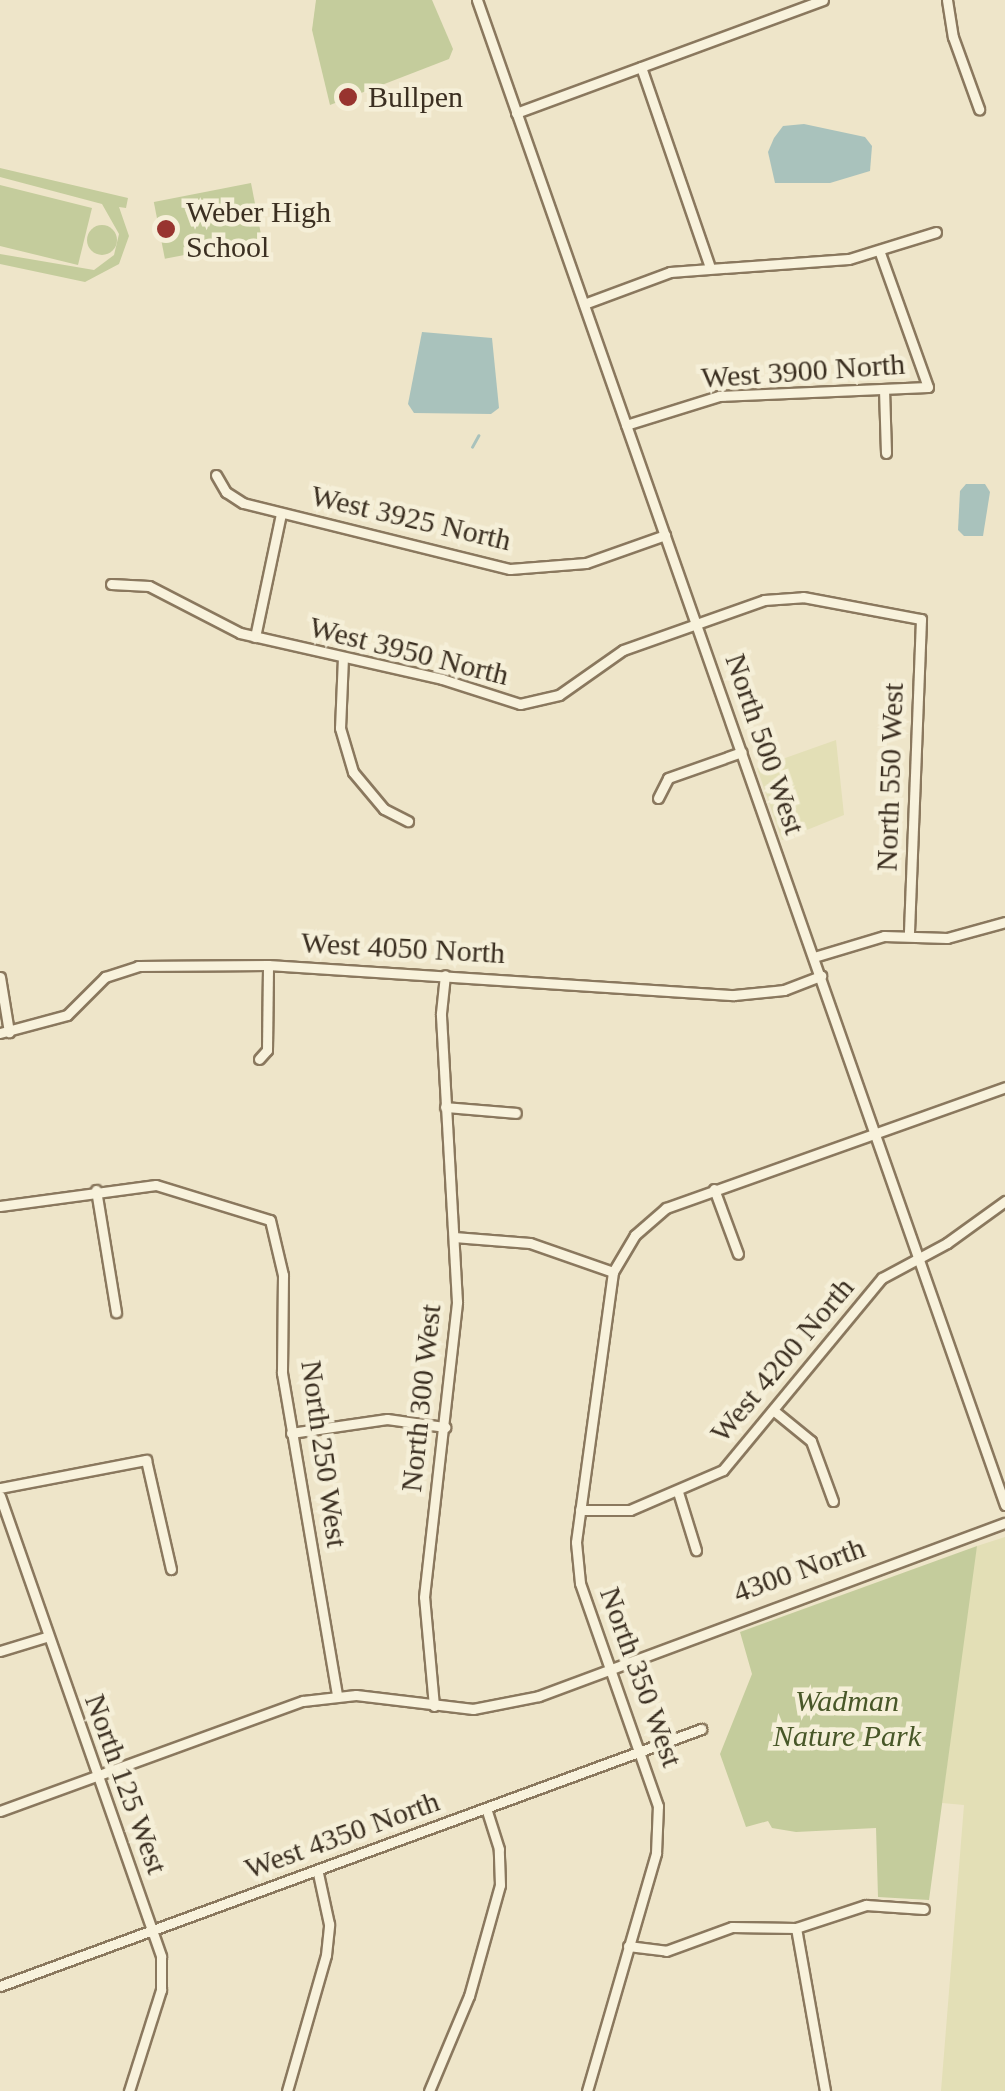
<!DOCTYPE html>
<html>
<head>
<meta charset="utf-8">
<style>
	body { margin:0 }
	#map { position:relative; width:1005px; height:2091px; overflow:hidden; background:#eee5c9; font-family:"Times New Roman",serif }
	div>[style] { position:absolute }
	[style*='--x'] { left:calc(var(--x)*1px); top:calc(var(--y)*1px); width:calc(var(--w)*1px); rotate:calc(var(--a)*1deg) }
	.farmland>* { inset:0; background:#e3dfb6 }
	.green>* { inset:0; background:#c4cc9c; transform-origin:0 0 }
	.round { border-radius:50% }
	.water>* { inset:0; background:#a9c2bc }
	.stream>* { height:2.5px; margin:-1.25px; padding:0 1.25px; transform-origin:1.25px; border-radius:1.25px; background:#a9c2bc }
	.roads { filter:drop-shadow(2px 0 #8a785e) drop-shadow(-2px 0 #8a785e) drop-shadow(0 2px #8a785e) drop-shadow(0 -2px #8a785e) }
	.minor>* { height:9px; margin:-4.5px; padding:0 4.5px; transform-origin:4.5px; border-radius:4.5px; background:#f8f2dc }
	.dots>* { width:28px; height:28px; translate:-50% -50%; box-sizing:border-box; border:5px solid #f5efd8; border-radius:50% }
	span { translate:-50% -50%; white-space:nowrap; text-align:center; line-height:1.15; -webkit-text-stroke:9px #f5efd8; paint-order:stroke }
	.poi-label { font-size:30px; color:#3b2f21 }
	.left { translate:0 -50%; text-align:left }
	.street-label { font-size:30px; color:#3b2f21 }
	.park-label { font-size:30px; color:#485728; font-style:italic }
</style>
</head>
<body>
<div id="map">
	<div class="farmland">
		<i style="clip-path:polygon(836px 740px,844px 815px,782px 840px,757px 768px)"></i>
		<i style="clip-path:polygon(1005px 1537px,1005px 2091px,941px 2091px,964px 1805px,942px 1803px,973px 1564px,977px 1546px)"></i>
	</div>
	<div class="green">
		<i style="clip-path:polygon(316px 0,432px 0,453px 49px,449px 59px,330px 105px,312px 30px)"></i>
		<i style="clip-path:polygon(0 168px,128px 198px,126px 208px,119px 207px,129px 236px,119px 264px,85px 282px,0 264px,0 254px,94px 270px,114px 255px,119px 234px,102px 204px,0 177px)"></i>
		<i style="left:251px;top:183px;width:58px;height:99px;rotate:79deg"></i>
		<i style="clip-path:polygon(0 185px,92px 208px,78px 265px,0 246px)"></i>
		<i class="round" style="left:87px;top:225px;width:30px;height:30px"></i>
		<i style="clip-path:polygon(977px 1546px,929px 1900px,878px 1897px,876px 1828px,796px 1832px,772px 1828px,768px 1821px,746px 1827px,720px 1754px,752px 1674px,740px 1632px)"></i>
	</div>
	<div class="water">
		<i style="clip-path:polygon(804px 124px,865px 137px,872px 146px,870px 171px,830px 183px,775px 183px,768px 152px,774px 138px,783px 126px)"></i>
		<i style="clip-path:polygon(422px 332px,492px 338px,499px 408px,491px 414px,414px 413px,408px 404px)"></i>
		<i style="clip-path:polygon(966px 484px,985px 484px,990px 492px,983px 536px,964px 536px,958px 530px,960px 491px)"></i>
	</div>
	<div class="stream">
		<i style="--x:472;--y:447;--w:13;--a:-61"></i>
	</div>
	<div class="roads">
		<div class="minor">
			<i style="--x:477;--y:0;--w:1595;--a:70.67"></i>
			<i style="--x:947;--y:0;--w:37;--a:81"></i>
			<i style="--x:953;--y:37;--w:77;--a:70.1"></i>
			<i style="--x:641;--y:67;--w:209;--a:71"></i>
			<i style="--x:516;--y:113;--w:327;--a:-20.2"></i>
			<i style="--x:584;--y:304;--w:92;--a:-20.4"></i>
			<i style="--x:670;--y:272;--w:179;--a:-4.2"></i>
			<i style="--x:849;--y:259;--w:91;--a:-17.2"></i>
			<i style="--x:884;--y:389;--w:64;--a:88.2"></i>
			<i style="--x:626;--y:425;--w:97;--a:-17.3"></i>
			<i style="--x:719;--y:396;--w:209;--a:-2.5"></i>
			<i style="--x:928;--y:387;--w:142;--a:-109.7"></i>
			<i style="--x:216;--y:475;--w:20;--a:60"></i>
			<i style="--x:226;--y:492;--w:20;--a:33"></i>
			<i style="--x:243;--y:503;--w:275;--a:13.9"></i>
			<i style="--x:510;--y:569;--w:76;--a:-4.5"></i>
			<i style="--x:586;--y:563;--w:84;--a:-19.5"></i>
			<i style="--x:111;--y:584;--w:38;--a:3"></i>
			<i style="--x:149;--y:586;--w:102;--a:27.3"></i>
			<i style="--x:240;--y:633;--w:207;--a:12.8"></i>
			<i style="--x:442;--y:679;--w:82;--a:17.8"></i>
			<i style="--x:520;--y:704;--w:40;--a:-13"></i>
			<i style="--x:559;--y:695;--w:78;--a:-35.1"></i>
			<i style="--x:623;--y:650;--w:150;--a:-19.5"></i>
			<i style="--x:764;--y:600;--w:39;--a:-4"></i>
			<i style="--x:803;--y:597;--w:120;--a:10.6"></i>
			<i style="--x:921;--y:619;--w:317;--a:92.2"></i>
			<i style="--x:255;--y:637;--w:126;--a:-78.1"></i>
			<i style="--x:343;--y:657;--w:71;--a:92.4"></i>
			<i style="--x:340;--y:728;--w:46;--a:73.5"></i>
			<i style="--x:353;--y:772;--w:48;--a:50"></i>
			<i style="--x:384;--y:809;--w:27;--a:27"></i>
			<i style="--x:658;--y:798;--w:22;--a:-63"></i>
			<i style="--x:668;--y:778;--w:78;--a:-19.4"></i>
			<i style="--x:814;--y:957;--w:73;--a:-16.7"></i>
			<i style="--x:884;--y:936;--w:63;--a:1.8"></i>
			<i style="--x:947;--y:938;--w:60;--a:-15.4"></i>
			<i style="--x:0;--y:977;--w:56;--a:80.7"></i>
			<i style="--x:0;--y:1033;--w:69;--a:-15"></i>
			<i style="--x:67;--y:1015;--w:54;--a:-45"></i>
			<i style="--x:105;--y:977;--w:35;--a:-18"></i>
			<i style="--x:138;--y:966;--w:130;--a:-0.4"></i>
			<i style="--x:268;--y:965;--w:467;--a:3.7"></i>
			<i style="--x:734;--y:995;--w:50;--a:-5.7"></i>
			<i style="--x:784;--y:990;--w:40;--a:-21"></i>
			<i style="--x:259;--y:1059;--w:12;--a:-48"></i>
			<i style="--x:267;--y:1050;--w:85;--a:-89.3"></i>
			<i style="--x:445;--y:1107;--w:71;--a:4.8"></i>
			<i style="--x:714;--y:1189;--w:69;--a:69.7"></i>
			<i style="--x:96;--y:1190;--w:124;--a:80.7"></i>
			<i style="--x:0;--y:1206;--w:157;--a:-7.7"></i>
			<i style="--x:156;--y:1185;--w:119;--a:17.1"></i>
			<i style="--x:270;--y:1220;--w:57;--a:76.7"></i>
			<i style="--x:283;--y:1275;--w:98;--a:90.6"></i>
			<i style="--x:282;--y:1373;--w:327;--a:80.3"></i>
			<i style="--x:454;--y:1237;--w:76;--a:4.5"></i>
			<i style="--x:530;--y:1243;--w:88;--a:19.3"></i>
			<i style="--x:773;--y:1410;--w:49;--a:39.2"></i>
			<i style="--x:811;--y:1441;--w:64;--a:69.9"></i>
			<i style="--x:291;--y:1433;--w:97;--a:-8.3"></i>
			<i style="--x:387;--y:1419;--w:59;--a:7.9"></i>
			<i style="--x:0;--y:1488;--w:149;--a:-10.9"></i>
			<i style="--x:146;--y:1460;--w:112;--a:77.1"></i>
			<i style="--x:678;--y:1492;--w:61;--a:72.8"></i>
			<i style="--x:0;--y:1496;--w:488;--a:70.7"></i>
			<i style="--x:161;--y:1957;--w:33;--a:90"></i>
			<i style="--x:161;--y:1990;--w:106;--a:107.6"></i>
			<i style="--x:580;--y:1510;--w:50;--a:0"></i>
			<i style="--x:630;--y:1510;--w:101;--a:-23.3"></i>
			<i style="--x:723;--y:1470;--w:249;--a:-50.4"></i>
			<i style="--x:882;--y:1278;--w:74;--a:-28.3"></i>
			<i style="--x:947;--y:1243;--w:72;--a:-35.9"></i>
			<i style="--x:0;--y:1651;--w:48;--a:-16.9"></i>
			<i style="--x:434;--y:1706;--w:109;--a:-95.2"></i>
			<i style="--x:424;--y:1597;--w:297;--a:-83.6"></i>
			<i style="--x:457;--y:1302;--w:289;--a:-93.2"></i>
			<i style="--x:441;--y:1013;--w:38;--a:-84"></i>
			<i style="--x:0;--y:1811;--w:322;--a:-20"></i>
			<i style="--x:303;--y:1701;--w:53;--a:-6.5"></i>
			<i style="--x:356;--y:1695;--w:118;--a:6.8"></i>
			<i style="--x:473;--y:1709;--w:67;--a:-11.1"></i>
			<i style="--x:539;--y:1696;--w:497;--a:-20.4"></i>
			<i style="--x:796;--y:1928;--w:166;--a:79.9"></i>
			<i style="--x:628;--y:1946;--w:38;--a:7"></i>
			<i style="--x:666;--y:1951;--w:70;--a:-20"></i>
			<i style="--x:732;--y:1927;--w:64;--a:0.9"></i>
			<i style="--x:796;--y:1928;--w:74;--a:-18.2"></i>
			<i style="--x:866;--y:1905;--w:58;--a:3.9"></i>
			<i style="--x:0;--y:1986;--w:747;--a:-20.13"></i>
			<i style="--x:287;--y:2091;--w:141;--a:-74"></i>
			<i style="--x:326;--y:1955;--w:31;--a:-84"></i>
			<i style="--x:329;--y:1924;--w:52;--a:-102.2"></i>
			<i style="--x:429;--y:2091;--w:103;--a:-67.2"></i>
			<i style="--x:469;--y:1996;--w:115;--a:-74.4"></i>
			<i style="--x:500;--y:1885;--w:36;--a:-92"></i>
			<i style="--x:499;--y:1849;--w:43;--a:-107.6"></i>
			<i style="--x:587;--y:2091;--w:248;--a:-73.8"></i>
			<i style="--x:656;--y:1853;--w:47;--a:-87.6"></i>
			<i style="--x:658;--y:1806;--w:236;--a:-109.3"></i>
			<i style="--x:580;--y:1583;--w:41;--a:-95.6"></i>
			<i style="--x:576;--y:1542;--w:273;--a:-82.2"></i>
			<i style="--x:613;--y:1272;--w:43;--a:-59.3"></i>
			<i style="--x:635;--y:1235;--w:41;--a:-41.1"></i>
			<i style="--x:666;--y:1208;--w:360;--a:-19.6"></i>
		</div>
	</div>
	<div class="dots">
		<i style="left:348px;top:97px;background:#98342f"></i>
		<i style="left:166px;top:229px;background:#98342f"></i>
	</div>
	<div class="poi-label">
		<span class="left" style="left:368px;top:97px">Bullpen</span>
		<span class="left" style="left:186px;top:229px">Weber High<br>School</span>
	</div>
	<div class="street-label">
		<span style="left:803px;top:371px;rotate:-4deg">West 3900 North</span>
		<span style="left:411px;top:518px;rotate:13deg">West 3925 North</span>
		<span style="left:409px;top:651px;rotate:14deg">West 3950 North</span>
		<span style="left:765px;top:744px;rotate:71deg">North 500 West</span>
		<span style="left:890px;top:777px;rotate:-88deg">North 550 West</span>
		<span style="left:403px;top:948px;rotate:3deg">West 4050 North</span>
		<span style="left:782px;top:1360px;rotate:-50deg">West 4200 North</span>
		<span style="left:421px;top:1398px;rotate:-84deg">North 300 West</span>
		<span style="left:324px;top:1454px;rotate:82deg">North 250 West</span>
		<span style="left:799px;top:1570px;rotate:-20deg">4300 North</span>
		<span style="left:641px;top:1677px;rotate:70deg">North 350 West</span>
		<span style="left:126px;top:1784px;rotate:70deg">North 125 West</span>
		<span style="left:342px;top:1835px;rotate:-20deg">West 4350 North</span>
	</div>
	<div class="park-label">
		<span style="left:847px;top:1718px">Wadman<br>Nature Park</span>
	</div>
</div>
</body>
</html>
